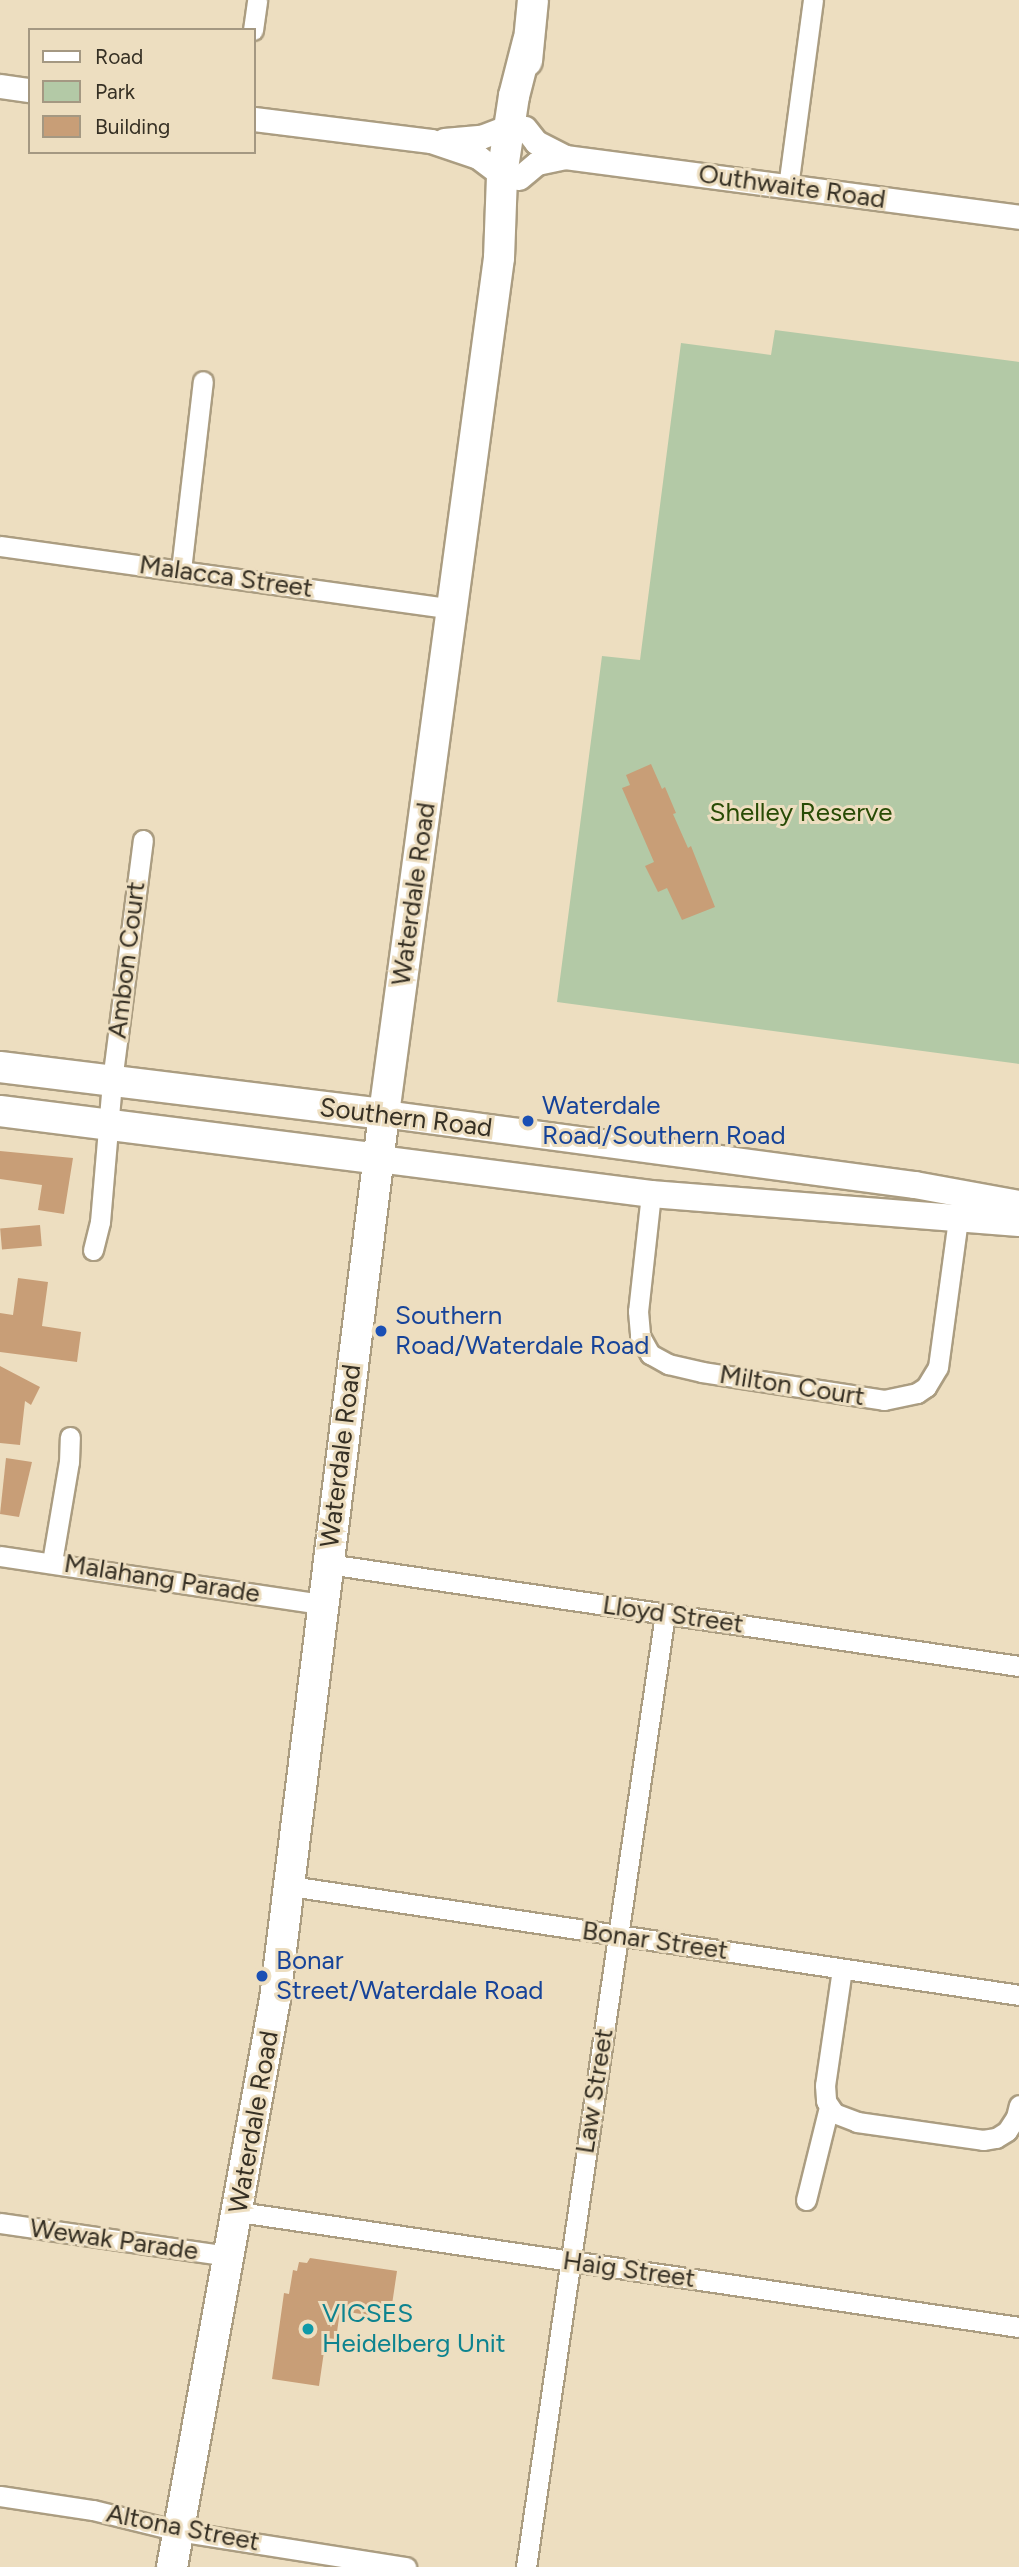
<!DOCTYPE html>
<html>
<head>
<meta charset="utf-8">
<style>
	body { margin:0 }
	#map { position:relative; width:1019px; height:2567px; overflow:hidden; background:#eddec0; font-family:Figtree,sans-serif }
	div>[style] { position:absolute }
	[style*='--x'] { left:calc(var(--x)*1px); top:calc(var(--y)*1px); width:calc(var(--w)*1px); rotate:calc(var(--a)*1deg) }
	.green>* { inset:0; background:#b3c9a6 }
	.building>* { inset:0; background:#c89e77; transform-origin:0 0 }
	.roads { filter:drop-shadow(2px 0 #ab9d81) drop-shadow(-2px 0 #ab9d81) drop-shadow(0 2px #ab9d81) drop-shadow(0 -2px #ab9d81) }
	.minor>* { height:19px; margin:-9.5px; padding:0 9.5px; transform-origin:9.5px; border-radius:9.5px; background:#fff }
	.tertiary>* { height:23px; margin:-11.5px; padding:0 11.5px; transform-origin:11.5px; border-radius:11.5px; background:#fff }
	.secondary>* { height:26px; margin:-13px; padding:0 13px; transform-origin:13px; border-radius:13px; background:#fff }
	.primary>* { height:30px; margin:-15px; padding:0 15px; transform-origin:15px; border-radius:15px; background:#fff }
	.dots>* { width:19px; height:19px; translate:-50% -50%; box-sizing:border-box; border:4px solid #eddec0; border-radius:50% }
	span { translate:-50% -50%; white-space:nowrap; text-align:center; line-height:1.15; -webkit-text-stroke:6px #eddec0; paint-order:stroke }
	.street-label { font-size:26px; color:#363024 }
	.park-label { font-size:26px; color:#284b05 }
	.transit-label { font-size:26px; color:#164399 }
	.left { translate:0 -50%; text-align:left }
	.culture-label { font-size:26px; color:#0d838f }
	.legend { position:absolute; left:28px; top:28px; width:228px; height:126px; box-sizing:border-box; background:#eddec0; border:2px solid #a49882; margin:0; padding:9px 12px; list-style:none; font-size:21px; color:#363024 }
	.legend li { display:flex; align-items:center; gap:14px; height:35px }
	.legend b { width:35px; border:2px solid #a49882 }
</style>
</head>
<body>
<div id="map">
	<div class="green">
		<i style="clip-path:polygon(775px 330px,1019px 362px,1019px 1064px,557px 1002px,602px 656px,640px 660px,681px 343px,771px 355px)"></i>
	</div>
	<div class="building">
		<i style="clip-path:polygon(651px 764px,662px 789px,665px 787px,676px 813px,673px 814px,688px 848px,691px 846px,715px 907px,682px 920px,667px 888px,658px 892px,645px 866px,654px 862px,622px 788px,630px 785px,626px 775px)"></i>
		<i style="clip-path:polygon(0 1151px,73px 1158px,64px 1214px,38px 1210px,42px 1185px,0 1179px)"></i>
		<i style="left:40px;top:1225px;width:21px;height:40px;rotate:85deg"></i>
		<i style="clip-path:polygon(18px 1278px,48px 1282px,42px 1326px,81px 1332px,77px 1362px,0 1352px,0 1313px,13px 1315px)"></i>
		<i style="clip-path:polygon(0 1366px,40px 1387px,31px 1405px,25px 1401px,20px 1445px,0 1443px)"></i>
		<i style="clip-path:polygon(6px 1458px,32px 1462px,19px 1517px,0 1514px)"></i>
		<i style="clip-path:polygon(310px 2258px,397px 2271px,390px 2318px,340px 2311px,336px 2339px,326px 2338px,319px 2386px,272px 2379px,284px 2293px,289px 2294px,293px 2270px,297px 2271px,299px 2262px,307px 2263px)"></i>
	</div>
	<div class="roads">
		<div class="minor">
			<i style="--x:253;--y:30;--w:30;--a:-82"></i>
			<i style="--x:788;--y:187;--w:189;--a:-82.4"></i>
			<i style="--x:0;--y:546;--w:456;--a:7.9"></i>
			<i style="--x:181;--y:570;--w:190;--a:-83.4"></i>
			<i style="--x:651;--y:1194;--w:118;--a:96.3"></i>
			<i style="--x:638;--y:1311;--w:25;--a:85"></i>
			<i style="--x:640;--y:1336;--w:21;--a:61"></i>
			<i style="--x:650;--y:1354;--w:21;--a:29"></i>
			<i style="--x:668;--y:1364;--w:35;--a:13"></i>
			<i style="--x:702;--y:1372;--w:184;--a:8.7"></i>
			<i style="--x:884;--y:1400;--w:34;--a:-12"></i>
			<i style="--x:917;--y:1393;--w:11;--a:-34"></i>
			<i style="--x:926;--y:1387;--w:23;--a:-59"></i>
			<i style="--x:938;--y:1367;--w:148;--a:-82.3"></i>
			<i style="--x:93;--y:1250;--w:29;--a:-76"></i>
			<i style="--x:100;--y:1222;--w:142;--a:-85.1"></i>
			<i style="--x:112;--y:1081;--w:243;--a:-82.7"></i>
			<i style="--x:0;--y:1556;--w:327;--a:8.5"></i>
			<i style="--x:52;--y:1562;--w:101;--a:-80.4"></i>
			<i style="--x:69;--y:1462;--w:25;--a:-88"></i>
			<i style="--x:328;--y:1564;--w:698;--a:8.4"></i>
			<i style="--x:290;--y:1886;--w:737;--a:8.5"></i>
			<i style="--x:842;--y:1969;--w:117;--a:98.3"></i>
			<i style="--x:825;--y:2085;--w:16;--a:86"></i>
			<i style="--x:826;--y:2101;--w:14;--a:56"></i>
			<i style="--x:834;--y:2113;--w:25;--a:21"></i>
			<i style="--x:857;--y:2122;--w:127;--a:8.1"></i>
			<i style="--x:983;--y:2140;--w:13;--a:-9"></i>
			<i style="--x:996;--y:2138;--w:13;--a:-32"></i>
			<i style="--x:1007;--y:2131;--w:17;--a:-57"></i>
			<i style="--x:1016;--y:2117;--w:12;--a:-76"></i>
			<i style="--x:806;--y:2200;--w:96;--a:-76.1"></i>
			<i style="--x:239;--y:2212;--w:788;--a:8.39"></i>
			<i style="--x:0;--y:2223;--w:231;--a:8.2"></i>
			<i style="--x:0;--y:2496;--w:94;--a:8.6"></i>
			<i style="--x:93;--y:2510;--w:88;--a:13.9"></i>
			<i style="--x:178;--y:2531;--w:231;--a:9"></i>
			<i style="--x:526;--y:2567;--w:963;--a:-81.7"></i>
		</div>
		<div class="tertiary">
			<i style="--x:0;--y:86;--w:30;--a:8"></i>
			<i style="--x:254;--y:119;--w:178;--a:7.1"></i>
			<i style="--x:431;--y:141;--w:50;--a:18.8"></i>
			<i style="--x:478;--y:157;--w:30;--a:37"></i>
			<i style="--x:525;--y:128;--w:18;--a:52"></i>
			<i style="--x:536;--y:142;--w:33;--a:27"></i>
			<i style="--x:444;--y:140;--w:37;--a:-5"></i>
			<i style="--x:481;--y:137;--w:30;--a:-21"></i>
			<i style="--x:519;--y:178;--w:23;--a:-40"></i>
			<i style="--x:537;--y:163;--w:29;--a:-12"></i>
			<i style="--x:565;--y:157;--w:458;--a:7.5"></i>
		</div>
		<div class="secondary">
			<i style="--x:384;--y:1114;--w:536;--a:7.62"></i>
			<i style="--x:915;--y:1185;--w:106;--a:10.4"></i>
			<i style="--x:379;--y:1159;--w:274;--a:7.3"></i>
			<i style="--x:651;--y:1194;--w:369;--a:4.5"></i>
		</div>
		<div class="primary">
			<i style="--x:527;--y:61;--w:61;--a:-84.4"></i>
			<i style="--x:0;--y:1067;--w:387;--a:7"></i>
			<i style="--x:0;--y:1111;--w:382;--a:7.2"></i>
			<i style="--x:172;--y:2567;--w:577;--a:-79.72"></i>
			<i style="--x:275;--y:1999;--w:892;--a:-82.98"></i>
			<i style="--x:384;--y:1114;--w:864;--a:-82.35"></i>
			<i style="--x:499;--y:258;--w:83;--a:-87.9"></i>
			<i style="--x:502;--y:175;--w:80;--a:-81.4"></i>
			<i style="--x:514;--y:96;--w:57;--a:-75.7"></i>
		</div>
	</div>
	<div class="dots">
		<i style="left:528px;top:1121px;background:#1a4fb4"></i>
		<i style="left:381px;top:1331px;background:#1a4fb4"></i>
		<i style="left:262px;top:1976px;background:#1a4fb4"></i>
		<i style="left:308px;top:2329px;background:#0f9aa8"></i>
	</div>
	<div class="street-label">
		<span style="left:792px;top:187px;rotate:8deg">Outhwaite Road</span>
		<span style="left:226px;top:577px;rotate:8deg">Malacca Street</span>
		<span style="left:414px;top:894px;rotate:-82deg">Waterdale Road</span>
		<span style="left:127px;top:960px;rotate:-83deg">Ambon Court</span>
		<span style="left:406px;top:1118px;rotate:7deg">Southern Road</span>
		<span style="left:792px;top:1386px;rotate:9deg">Milton Court</span>
		<span style="left:341px;top:1456px;rotate:-83deg">Waterdale Road</span>
		<span style="left:162px;top:1579px;rotate:9deg">Malahang Parade</span>
		<span style="left:673px;top:1615px;rotate:8deg">Lloyd Street</span>
		<span style="left:655px;top:1941px;rotate:8deg">Bonar Street</span>
		<span style="left:595px;top:2091px;rotate:-81deg">Law Street</span>
		<span style="left:254px;top:2122px;rotate:-80deg">Waterdale Road</span>
		<span style="left:114px;top:2240px;rotate:8deg">Wewak Parade</span>
		<span style="left:629px;top:2270px;rotate:8deg">Haig Street</span>
		<span style="left:183px;top:2528px;rotate:11deg">Altona Street</span>
	</div>
	<div class="park-label">
		<span style="left:801px;top:813px">Shelley Reserve</span>
	</div>
	<div class="transit-label">
		<span class="left" style="left:542px;top:1121px">Waterdale<br>Road/Southern Road</span>
		<span class="left" style="left:395px;top:1331px">Southern<br>Road/Waterdale Road</span>
		<span class="left" style="left:276px;top:1976px">Bonar<br>Street/Waterdale Road</span>
	</div>
	<div class="culture-label">
		<span class="left" style="left:322px;top:2329px">VICSES<br>Heidelberg Unit</span>
	</div>
	<ul class="legend">
	<li><b style="height:9px;background:#fff"></b>Road</li>
	<li><b style="height:19px;background:#b3c9a6"></b>Park</li>
	<li><b style="height:19px;background:#c89e77"></b>Building</li>
	</ul>
</div>
</body>
</html>
